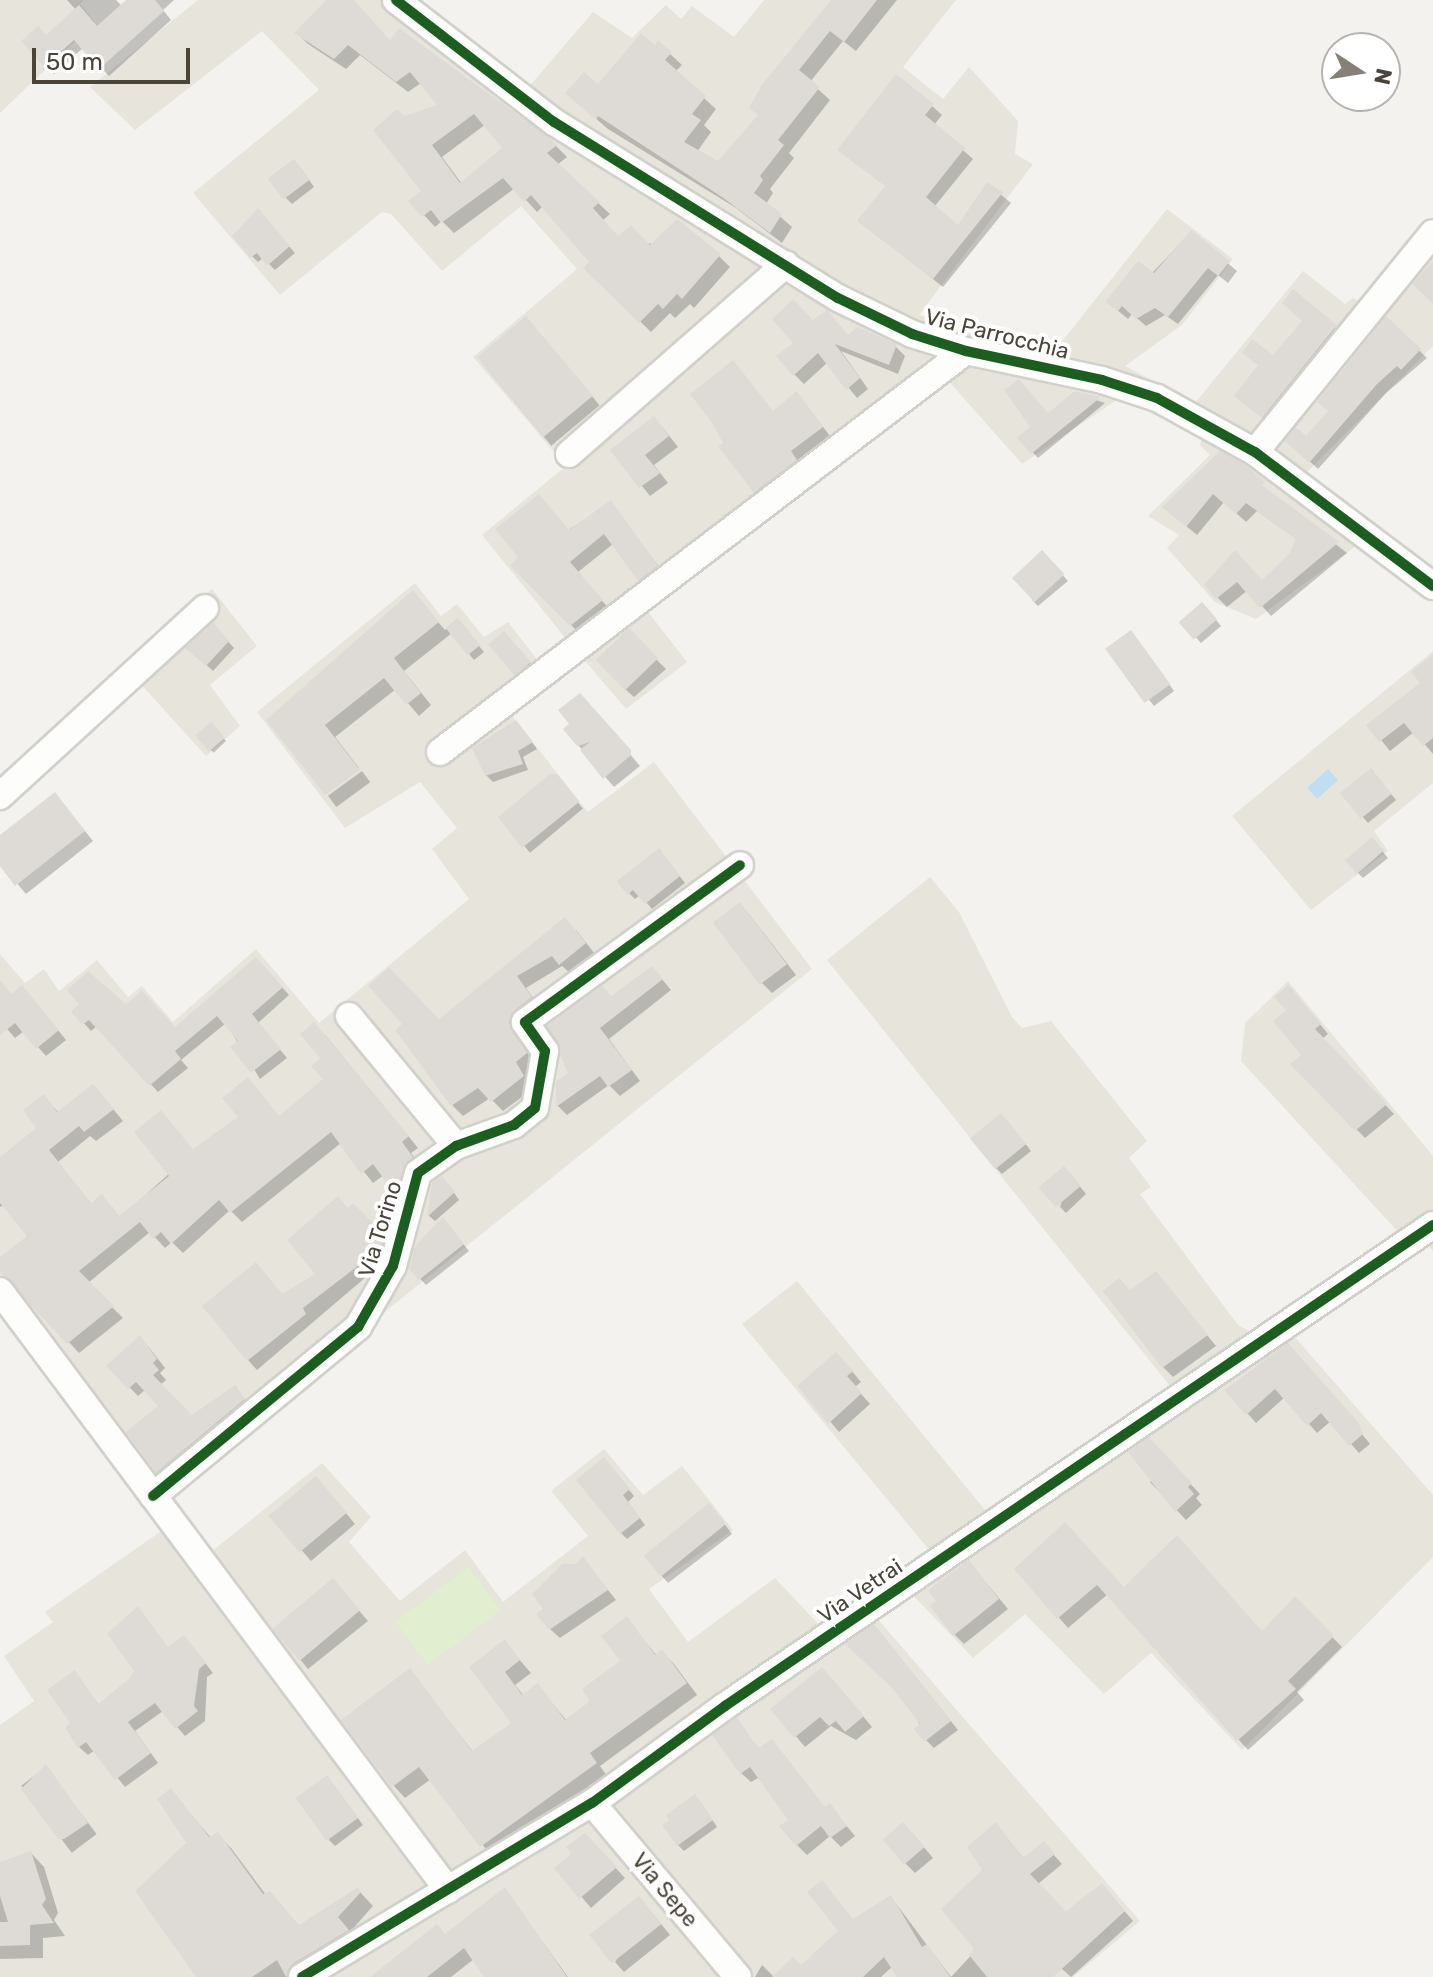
<!DOCTYPE html>
<html>
<head>
<meta charset="utf-8">
<style>
	body { margin:0 }
	#map { position:relative; width:1433px; height:1977px; overflow:hidden; background:#f4f2ee; font-family:Rubik,sans-serif }
	div>[style] { position:absolute }
	[style*='--x'] { left:calc(var(--x)*1px); top:calc(var(--y)*1px); width:calc(var(--w)*1px); rotate:calc(var(--a)*1deg) }
	.residential>* { inset:0; background:#e7e4dc }
	.green>* { inset:0; background:#e1eecf; transform-origin:0 0 }
	.water>* { inset:0; background:#c0ddf1; transform-origin:0 0 }
	.shadow>* { inset:0; background:#0003; transform-origin:0 0 }
	.building>* { inset:0; background:#dedbd6; transform-origin:0 0 }
	.roads { filter:drop-shadow(2px 0 #d2d0cb) drop-shadow(-2px 0 #d2d0cb) drop-shadow(0 2px #d2d0cb) drop-shadow(0 -2px #d2d0cb) }
	.minor>* { height:26px; margin:-13px; padding:0 13px; transform-origin:13px; border-radius:13px; background:#fdfdfc }
	.cycleway>* { height:10px; margin:-5px; padding:0 5px; transform-origin:5px; border-radius:5px; background:#1b5e20 }
	span { translate:-50% -50%; white-space:nowrap; text-align:center; line-height:1.15; -webkit-text-stroke:8px #fff; paint-order:stroke }
	.street-label { font-size:22px; color:#4b4439 }
	.north { position:absolute; left:1321px; top:32px; width:80px; height:80px; box-sizing:border-box; background:#fff; border:2px solid #b7b4b0; border-radius:50%; rotate:102deg; font-size:22px; font-weight:700; line-height:32px; text-align:center; color:#4b4439 }
	.north::after { content:''; display:block; margin:auto; width:28px; height:36px; background:#868178; clip-path:polygon(50% 0,100% 100%,50% 72%,0 100%) }
	.scale { position:absolute; left:32px; top:48px; width:158px; height:36px; box-sizing:border-box; border:4px solid #4b4439; border-top:0; padding-left:10px; font-size:24px; line-height:28px; white-space:nowrap; color:#4b4439; -webkit-text-stroke:6px #fff; paint-order:stroke }
</style>
</head>
<body>
<div id="map">
	<div class="residential">
		<i style="clip-path:polygon(0 0,84px 0,80px 4px,95px 22px,0 113px)"></i>
		<i style="clip-path:polygon(198px 0,413px 0,527px 89px,593px 12px,632px 38px,666px 5px,681px 19px,692px 6px,734px 37px,764px 0,956px 0,903px 67px,943px 99px,969px 67px,1018px 121px,1015px 154px,1033px 164px,919px 315px,1056px 349px,1167px 209px,1233px 259px,1182px 325px,1125px 366px,1195px 403px,1303px 271px,1345px 304px,1353px 298px,1366px 306px,1433px 223px,1433px 346px,1306px 473px,1378px 530px,1256px 619px,1215px 602px,1167px 548px,1179px 535px,1148px 516px,1210px 455px,1200px 445px,1203px 431px,1121px 397px,1022px 464px,945px 377px,641px 603px,687px 662px,626px 709px,580px 655px,508px 711px,588px 812px,654px 762px,812px 969px,367px 1326px,148px 1510px,0 1307px,0 954px,25px 983px,44px 969px,59px 991px,97px 960px,128px 997px,142px 986px,173px 1022px,256px 949px,319px 1023px,469px 899px,432px 849px,457px 828px,420px 782px,345px 828px,257px 712px,415px 583px,441px 616px,457px 604px,484px 637px,508px 622px,539px 662px,567px 640px,482px 535px,566px 466px,473px 357px,577px 269px,521px 206px,442px 271px,391px 214px,382px 212px,280px 295px,193px 193px,319px 90px,262px 31px,135px 130px,90px 87px)"></i>
		<i style="clip-path:polygon(212px 589px,257px 646px,210px 685px,240px 726px,206px 756px,137px 680px,145px 645px)"></i>
		<i style="clip-path:polygon(1433px 651px,1433px 783px,1374px 831px,1388px 851px,1311px 910px,1232px 816px)"></i>
		<i style="clip-path:polygon(930px 877px,959px 912px,1012px 1017px,1022px 1028px,1051px 1021px,1147px 1141px,1129px 1158px,1151px 1187px,1140px 1194px,1238px 1325px,1251px 1332px,1279px 1319px,1433px 1495px,1433px 1557px,1242px 1750px,1151px 1653px,1104px 1694px,1025px 1614px,973px 1658px,906px 1588px,875px 1616px,1140px 1921px,1073px 1977px,0 1977px,0 1725px,34px 1701px,4px 1656px,53px 1622px,45px 1612px,177px 1520px,206px 1556px,322px 1463px,371px 1517px,349px 1542px,400px 1601px,465px 1550px,503px 1602px,588px 1536px,551px 1491px,604px 1449px,643px 1495px,682px 1466px,733px 1530px,649px 1589px,688px 1642px,775px 1578px,822px 1628px,930px 1551px,742px 1324px,797px 1281px,985px 1510px,1170px 1386px,827px 960px)"></i>
		<i style="clip-path:polygon(1288px 981px,1433px 1156px,1433px 1251px,1424px 1240px,1411px 1246px,1241px 1061px,1245px 1023px)"></i>
	</div>
	<div class="green">
		<i style="left:468px;top:1567px;width:54px;height:91px;rotate:53deg"></i>
	</div>
	<div class="water">
		<i style="left:1328px;top:769px;width:15px;height:28px;rotate:48deg"></i>
	</div>
	<div class="shadow">
		<i style="clip-path:polygon(67px 0,116px 0,122px 6px,129px 0,174px 0,163px 10px,171px 20px,109px 76px,83px 48px,54px 74px,45px 66px,46px 37px,76px 10px)"></i>
		<i style="clip-path:polygon(evenodd,329px 0,350px 0,391px 43px,400px 31px,556px 146px,567px 157px,557px 165px,610px 214px,603px 220px,619px 238px,719px 256px,730px 267px,694px 308px,690px 304px,675px 318px,670px 313px,651px 332px,586px 268px,592px 262px,543px 206px,537px 212px,515px 188px,454px 233px,442px 221px,435px 227px,424px 215px,423px 191px,404px 118px,441px 106px,421px 83px,408px 92px,360px 55px,346px 69px,308px 44px,297px 33px,329px 0,486px 124px,505px 148px,462px 184px,442px 157px,486px 124px)"></i>
		<i style="clip-path:polygon(833px 0,897px 0,856px 51px,843px 41px,810px 82px,830px 100px,789px 153px,794px 158px,770px 189px,773px 193px,766px 204px,792px 227px,782px 243px,736px 208px,608px 129px,579px 104px,655px 47px,670px 54px,682px 65px,675px 72px,716px 109px,704px 125px,711px 132px,697px 152px,719px 164px,760px 116px)"></i>
		<i style="clip-path:polygon(932px 106px,942px 115px,934px 125px,973px 159px,934px 207px,958px 228px,988px 184px,1011px 203px,943px 287px,860px 221px,887px 187px,840px 150px)"></i>
		<i style="clip-path:polygon(300px 167px,314px 187px,292px 204px,286px 198px)"></i>
		<i style="clip-path:polygon(264px 217px,295px 253px,275px 270px,263px 258px,258px 262px,252px 256px)"></i>
		<i style="clip-path:polygon(1191px 232px,1237px 271px,1228px 283px,1218px 275px,1178px 324px,1165px 315px,1146px 326px,1132px 314px,1128px 319px,1117px 310px)"></i>
		<i style="clip-path:polygon(1293px 292px,1343px 334px,1270px 424px,1244px 403px,1305px 321px)"></i>
		<i style="clip-path:polygon(1386px 319px,1427px 358px,1386px 393px,1318px 469px,1295px 448px,1330px 412px)"></i>
		<i style="clip-path:polygon(813px 322px,849px 337px,895px 346px,905px 356px,898px 374px,841px 351px,868px 389px,857px 398px,828px 362px,804px 384px,794px 374px,796px 343px)"></i>
		<i style="left:534px;top:327px;width:102px;height:63px;rotate:50deg"></i>
		<i style="clip-path:polygon(1075px 393px,1105px 403px,1038px 458px,1020px 439px)"></i>
		<i style="clip-path:polygon(804px 402px,830px 436px,798px 460px,804px 469px,764px 499px,725px 444px,774px 413px)"></i>
		<i style="clip-path:polygon(663px 428px,678px 447px,654px 465px,668px 483px,650px 496px,613px 450px)"></i>
		<i style="clip-path:polygon(1220px 453px,1347px 553px,1271px 616px,1248px 590px,1227px 607px,1218px 598px,1235px 553px,1262px 582px,1291px 555px,1298px 540px,1257px 511px,1246px 522px,1224px 502px,1197px 535px,1174px 516px)"></i>
		<i style="clip-path:polygon(610px 503px,666px 576px,649px 589px,613px 544px,578px 572px,610px 610px,580px 634px,513px 566px)"></i>
		<i style="clip-path:polygon(1042px 552px,1068px 581px,1038px 606px,1032px 600px)"></i>
		<i style="clip-path:polygon(413px 593px,445px 630px,458px 620px,484px 652px,474px 660px,452px 633px,404px 671px,431px 705px,419px 716px,396px 689px,335px 737px,359px 768px,325px 792px,269px 720px)"></i>
		<i style="clip-path:polygon(1208px 610px,1221px 626px,1201px 643px,1181px 621px)"></i>
		<i style="clip-path:polygon(213px 625px,234px 648px,213px 671px,188px 648px)"></i>
		<i style="clip-path:polygon(628px 631px,666px 669px,634px 697px,624px 688px)"></i>
		<i style="clip-path:polygon(1136px 638px,1174px 691px,1154px 706px,1108px 649px)"></i>
		<i style="clip-path:polygon(510px 639px,536px 670px,522px 680px,491px 645px)"></i>
		<i style="clip-path:polygon(1433px 668px,1433px 754px,1414px 732px,1390px 751px,1369px 725px,1422px 683px)"></i>
		<i style="clip-path:polygon(589px 705px,640px 766px,614px 787px,578px 745px)"></i>
		<i style="left:211px;top:725px;width:22px;height:17px;rotate:47deg"></i>
		<i style="clip-path:polygon(522px 729px,537px 749px,523px 757px,528px 770px,493px 782px,486px 775px)"></i>
		<i style="left:362px;top:771px;width:14px;height:42px;rotate:54deg"></i>
		<i style="left:554px;top:774px;width:45px;height:69px;rotate:50deg"></i>
		<i style="clip-path:polygon(1376px 776px,1396px 800px,1368px 823px,1343px 794px)"></i>
		<i style="clip-path:polygon(55px 794px,93px 841px,26px 894px,0 863px,0 838px)"></i>
		<i style="clip-path:polygon(1378px 846px,1388px 858px,1363px 878px,1357px 872px)"></i>
		<i style="clip-path:polygon(665px 857px,685px 883px,652px 909px,640px 895px,635px 899px,629px 893px)"></i>
		<i style="clip-path:polygon(749px 914px,796px 975px,772px 993px,762px 983px)"></i>
		<i style="clip-path:polygon(576px 930px,595px 954px,571px 974px,562px 966px,526px 988px,541px 1009px,519px 1035px,537px 1065px,526px 1074px,534px 1088px,503px 1111px,490px 1098px,463px 1116px,452px 1105px,439px 1021px)"></i>
		<i style="clip-path:polygon(264px 967px,289px 995px,258px 1023px,287px 1058px,260px 1079px,226px 1023px,181px 1060px,188px 1068px,158px 1092px,97px 1026px,91px 1031px,74px 1012px,126px 1007px,176px 1030px)"></i>
		<i style="clip-path:polygon(661px 978px,671px 990px,609px 1039px,640px 1081px,620px 1096px,609px 1085px,567px 1115px,558px 1106px,558px 1082px,570px 1074px,612px 998px)"></i>
		<i style="clip-path:polygon(0 981px,12px 996px,30px 996px,66px 1040px,46px 1056px,24px 1031px,15px 1038px,0 1021px)"></i>
		<i style="clip-path:polygon(1297px 996px,1328px 1034px,1322px 1039px,1394px 1114px,1365px 1138px,1293px 1064px,1304px 1055px,1288px 1011px)"></i>
		<i style="clip-path:polygon(325px 1035px,418px 1148px,411px 1153px,423px 1169px,404px 1198px,384px 1175px,373px 1183px,341px 1143px,242px 1222px,230px 1210px,183px 1253px,172px 1242px,165px 1248px,150px 1232px,88px 1283px,123px 1318px,79px 1353px,0 1267px,0 1260px,29px 1237px,4px 1205px,0 1207px,0 1160px,39px 1128px,44px 1097px,59px 1113px,103px 1097px,123px 1121px,96px 1141px,90px 1136px,58px 1162px,92px 1205px,112px 1207px,120px 1218px,194px 1151px,280px 1118px,325px 1079px)"></i>
		<i style="clip-path:polygon(1007px 1121px,1031px 1151px,1002px 1174px,996px 1168px)"></i>
		<i style="clip-path:polygon(1070px 1174px,1086px 1194px,1066px 1213px,1060px 1207px)"></i>
		<i style="clip-path:polygon(434px 1184px,448px 1184px,459px 1200px,435px 1221px,429px 1216px)"></i>
		<i style="clip-path:polygon(353px 1206px,393px 1247px,381px 1279px,373px 1271px,257px 1370px,248px 1360px,283px 1296px,318px 1274px)"></i>
		<i style="clip-path:polygon(449px 1226px,469px 1251px,426px 1285px,411px 1268px)"></i>
		<i style="clip-path:polygon(1165px 1283px,1216px 1346px,1173px 1377px,1163px 1367px,1130px 1292px)"></i>
		<i style="clip-path:polygon(148px 1346px,165px 1368px,160px 1373px,166px 1380px,160px 1385px,192px 1418px,235px 1387px,252px 1409px,166px 1480px,157px 1472px,161px 1406px,146px 1389px,138px 1396px,109px 1366px)"></i>
		<i style="clip-path:polygon(1297px 1354px,1370px 1444px,1359px 1453px,1331px 1421px,1317px 1433px,1285px 1397px,1256px 1423px,1227px 1390px)"></i>
		<i style="clip-path:polygon(846px 1364px,861px 1382px,855px 1387px,870px 1404px,839px 1432px,800px 1386px)"></i>
		<i style="clip-path:polygon(1149px 1440px,1200px 1494px,1196px 1498px,1202px 1505px,1186px 1520px,1150px 1482px,1155px 1478px)"></i>
		<i style="clip-path:polygon(610px 1466px,634px 1496px,628px 1502px,645px 1525px,627px 1539px,621px 1533px)"></i>
		<i style="clip-path:polygon(325px 1488px,355px 1524px,311px 1561px,272px 1516px)"></i>
		<i style="clip-path:polygon(717px 1514px,732px 1534px,668px 1583px,660px 1574px)"></i>
		<i style="clip-path:polygon(583px 1559px,616px 1600px,560px 1638px,550px 1629px)"></i>
		<i style="clip-path:polygon(969px 1562px,1008px 1609px,964px 1644px,954px 1634px)"></i>
		<i style="clip-path:polygon(1017px 1569px,1124px 1589px,1263px 1633px,1295px 1599px,1342px 1647px,1297px 1692px,1304px 1700px,1248px 1750px,1108px 1594px,1068px 1628px)"></i>
		<i style="clip-path:polygon(342px 1591px,368px 1621px,308px 1669px,274px 1628px)"></i>
		<i style="clip-path:polygon(626px 1619px,657px 1656px,662px 1652px,674px 1664px,697px 1695px,600px 1766px,607px 1776px,493px 1858px,431px 1779px,405px 1798px,394px 1786px,410px 1671px,474px 1753px,513px 1723px,471px 1667px,504px 1642px,531px 1673px,515px 1685px,524px 1696px,538px 1686px,567px 1721px,593px 1702px,623px 1661px)"></i>
		<i style="clip-path:polygon(882px 1635px,958px 1730px,934px 1748px,926px 1740px)"></i>
		<i style="clip-path:polygon(192px 1646px,213px 1673px,207px 1677px,205px 1721px,185px 1736px,163px 1711px,135px 1731px,158px 1763px,125px 1787px,95px 1750px,88px 1755px,79px 1747px,73px 1723px,74px 1672px,99px 1705px,169px 1649px)"></i>
		<i style="clip-path:polygon(832px 1679px,872px 1727px,856px 1740px,831px 1726px,805px 1747px,773px 1709px)"></i>
		<i style="clip-path:polygon(736px 1720px,759px 1749px,826px 1808px,830px 1806px,855px 1836px,841px 1847px,830px 1836px,807px 1855px,797px 1845px,791px 1820px,760px 1777px,751px 1782px,741px 1773px)"></i>
		<i style="left:46px;top:1767px;width:84px;height:31px;rotate:53deg"></i>
		<i style="clip-path:polygon(333px 1784px,363px 1825px,335px 1846px,329px 1840px)"></i>
		<i style="clip-path:polygon(171px 1791px,211px 1838px,217px 1834px,231px 1848px,266px 1895px,300px 1927px,358px 1890px,373px 1906px,350px 1932px,360px 1944px,289px 1977px,199px 1977px,188px 1844px)"></i>
		<i style="clip-path:polygon(701px 1803px,717px 1827px,684px 1851px,678px 1845px)"></i>
		<i style="clip-path:polygon(996px 1825px,1025px 1860px,1052px 1853px,1062px 1864px,1038px 1884px,1066px 1913px,1110px 1894px,1133px 1921px,1071px 1977px,1062px 1969px,1034px 1977px,900px 1977px,893px 1966px,881px 1977px,775px 1977px,801px 1968px,840px 1931px,822px 1882px,854px 1921px,891px 1897px,951px 1977px,977px 1949px)"></i>
		<i style="clip-path:polygon(913px 1834px,933px 1858px,915px 1873px,905px 1863px)"></i>
		<i style="clip-path:polygon(585px 1835px,625px 1878px,591px 1908px,557px 1868px,574px 1854px)"></i>
		<i style="clip-path:polygon(31px 1853px,44px 1867px,58px 1913px,54px 1920px,65px 1936px,43px 1938px,43px 1958px,0 1959px,0 1864px)"></i>
		<i style="clip-path:polygon(505px 1890px,568px 1977px,486px 1977px,474px 1959px,451px 1977px,374px 1977px,446px 1936px)"></i>
		<i style="clip-path:polygon(648px 1908px,670px 1935px,624px 1972px,615px 1962px)"></i>
		<i style="clip-path:polygon(762px 1965px,774px 1977px,755px 1977px)"></i>
	</div>
	<div class="building">
		<i style="clip-path:polygon(126px 0,155px 0,164px 11px,99px 69px,74px 40px,44px 67px,21px 41px,38px 26px,46px 35px,79px 5px,97px 26px)"></i>
		<i style="clip-path:polygon(evenodd,326px 0,354px 0,390px 40px,399px 28px,548px 137px,557px 145px,547px 153px,600px 202px,593px 208px,618px 236px,631px 225px,650px 245px,677px 219px,721px 254px,682px 299px,677px 294px,663px 309px,658px 304px,639px 323px,583px 268px,589px 262px,531px 195px,524px 202px,503px 178px,441px 223px,431px 210px,422px 217px,408px 201px,421px 191px,373px 130px,397px 109px,404px 116px,437px 105px,410px 72px,396px 82px,348px 45px,334px 59px,294px 33px,326px 0,474px 114px,502px 148px,460px 183px,432px 145px,474px 114px)"></i>
		<i style="clip-path:polygon(831px 0,877px 0,844px 42px,830px 31px,799px 70px,820px 87px,778px 140px,784px 145px,760px 176px,763px 180px,754px 193px,782px 214px,770px 233px,722px 197px,598px 116px,596px 120px,565px 93px,584px 72px,598px 84px,641px 33px,655px 45px,658px 40px,672px 52px,665px 60px,706px 96px,692px 114px,701px 120px,684px 142px,718px 161px,758px 115px,749px 108px,761px 86px)"></i>
		<i style="clip-path:polygon(896px 74px,934px 104px,925px 115px,965px 148px,926px 197px,958px 225px,987px 182px,1003px 192px,933px 279px,857px 221px,885px 186px,837px 150px)"></i>
		<i style="left:294px;top:159px;width:26px;height:33px;rotate:53deg"></i>
		<i style="clip-path:polygon(258px 208px,290px 246px,267px 266px,257px 253px,250px 258px,232px 236px)"></i>
		<i style="clip-path:polygon(1191px 230px,1230px 261px,1218px 276px,1208px 268px,1168px 317px,1155px 308px,1136px 319px,1122px 306px,1118px 311px,1105px 302px,1138px 261px,1154px 273px)"></i>
		<i style="clip-path:polygon(1433px 261px,1433px 304px,1412px 284px)"></i>
		<i style="clip-path:polygon(1293px 289px,1337px 325px,1262px 418px,1234px 396px,1258px 365px,1242px 353px,1252px 339px,1273px 355px,1302px 321px,1282px 303px)"></i>
		<i style="clip-path:polygon(793px 299px,813px 320px,827px 310px,848px 335px,857px 327px,897px 344px,889px 365px,835px 344px,860px 378px,846px 390px,818px 353px,793px 376px,776px 356px,793px 343px,772px 319px)"></i>
		<i style="left:526px;top:316px;width:104px;height:64px;rotate:50deg"></i>
		<i style="clip-path:polygon(1386px 316px,1421px 349px,1401px 370px,1397px 366px,1377px 384px,1309px 463px,1285px 441px,1296px 427px,1306px 436px,1328px 411px,1317px 402px)"></i>
		<i style="clip-path:polygon(733px 360px,773px 411px,797px 391px,823px 427px,791px 451px,797px 460px,754px 493px,718px 446px,723px 443px,713px 424px,690px 394px)"></i>
		<i style="clip-path:polygon(1019px 379px,1048px 413px,1075px 391px,1101px 397px,1031px 454px,1017px 438px,1030px 427px,1004px 390px)"></i>
		<i style="clip-path:polygon(654px 416px,669px 436px,645px 455px,660px 473px,639px 488px,610px 450px)"></i>
		<i style="clip-path:polygon(1220px 451px,1244px 464px,1265px 482px,1262px 485px,1339px 542px,1260px 608px,1237px 582px,1216px 599px,1204px 585px,1235px 550px,1262px 580px,1289px 554px,1296px 539px,1246px 503px,1236px 514px,1213px 494px,1186px 527px,1162px 507px)"></i>
		<i style="clip-path:polygon(539px 494px,569px 530px,611px 500px,658px 566px,638px 581px,604px 534px,570px 562px,603px 600px,570px 626px,510px 566px,518px 557px,495px 529px)"></i>
		<i style="left:1042px;top:550px;width:33px;height:41px;rotate:47deg"></i>
		<i style="clip-path:polygon(413px 590px,439px 622px,394px 658px,421px 693px,406px 705px,384px 678px,325px 725px,360px 770px,325px 795px,266px 720px)"></i>
		<i style="left:1202px;top:602px;width:23px;height:31px;rotate:49deg"></i>
		<i style="left:458px;top:618px;width:35px;height:16px;rotate:51deg"></i>
		<i style="clip-path:polygon(213px 622px,229px 641px,206px 666px,185px 648px)"></i>
		<i style="left:629px;top:628px;width:42px;height:46px;rotate:46deg"></i>
		<i style="left:1131px;top:630px;width:67px;height:32px;rotate:54deg"></i>
		<i style="left:504px;top:631px;width:41px;height:21px;rotate:49deg"></i>
		<i style="clip-path:polygon(1433px 654px,1433px 738px,1423px 746px,1404px 723px,1379px 742px,1366px 725px,1420px 683px,1411px 672px)"></i>
		<i style="clip-path:polygon(580px 693px,631px 750px,631px 755px,603px 779px,580px 750px,590px 742px,577px 746px,563px 729px,569px 724px,558px 710px)"></i>
		<i style="clip-path:polygon(516px 720px,533px 742px,518px 751px,523px 764px,485px 776px,472px 748px)"></i>
		<i style="left:211px;top:722px;width:21px;height:21px;rotate:49deg"></i>
		<i style="left:1371px;top:768px;width:33px;height:40px;rotate:51deg"></i>
		<i style="clip-path:polygon(550px 774px,557px 774px,579px 802px,522px 848px,498px 817px)"></i>
		<i style="clip-path:polygon(55px 792px,85px 831px,15px 886px,0 866px,0 835px)"></i>
		<i style="left:1372px;top:837px;width:18px;height:36px;rotate:49deg"></i>
		<i style="clip-path:polygon(659px 848px,680px 876px,645px 904px,633px 890px,627px 895px,617px 881px)"></i>
		<i style="left:740px;top:902px;width:78px;height:34px;rotate:53deg"></i>
		<i style="clip-path:polygon(565px 917px,586px 943px,559px 965px,552px 956px,517px 976px,532px 997px,515px 1010px,509px 1023px,527px 1053px,516px 1062px,524px 1076px,491px 1102px,478px 1088px,451px 1106px,395px 1030px,402px 1024px,368px 986px,389px 967px,439px 1019px)"></i>
		<i style="clip-path:polygon(256px 957px,283px 987px,252px 1014px,281px 1049px,251px 1073px,230px 1047px,238px 1041px,217px 1016px,175px 1051px,181px 1059px,149px 1086px,89px 1020px,82px 1025px,71px 1011px,79px 1005px,67px 990px,88px 971px,126px 1004px,142px 991px,175px 1027px)"></i>
		<i style="clip-path:polygon(652px 966px,663px 979px,600px 1028px,632px 1070px,608px 1087px,600px 1076px,556px 1107px,556px 1081px,568px 1073px,547px 1026px,602px 985px,611px 996px)"></i>
		<i style="clip-path:polygon(0 980px,11px 994px,22px 985px,59px 1030px,36px 1049px,15px 1023px,0 1035px)"></i>
		<i style="clip-path:polygon(1288px 985px,1321px 1024px,1315px 1029px,1387px 1104px,1355px 1131px,1290px 1064px,1301px 1055px,1273px 1021px,1286px 1010px,1274px 997px)"></i>
		<i style="clip-path:polygon(314px 1022px,409px 1136px,402px 1142px,413px 1157px,398px 1185px,392px 1190px,373px 1164px,361px 1174px,331px 1132px,230px 1213px,219px 1200px,171px 1244px,161px 1232px,153px 1239px,140px 1222px,79px 1271px,114px 1306px,67px 1344px,0 1272px,0 1257px,27px 1236px,0 1203px,0 1157px,36px 1128px,23px 1110px,44px 1094px,57px 1112px,93px 1084px,114px 1109px,84px 1132px,79px 1126px,49px 1150px,91px 1203px,102px 1194px,119px 1216px,169px 1176px,134px 1132px,161px 1110px,193px 1149px,238px 1117px,222px 1098px,248px 1077px,279px 1116px,323px 1079px,311px 1066px,320px 1058px,300px 1034px)"></i>
		<i style="left:1001px;top:1113px;width:40px;height:40px;rotate:51deg"></i>
		<i style="left:1064px;top:1166px;width:26px;height:33px;rotate:50deg"></i>
		<i style="clip-path:polygon(442px 1176px,455px 1192px,427px 1217px,432px 1183px)"></i>
		<i style="clip-path:polygon(338px 1196px,348px 1208px,353px 1203px,385px 1235px,378px 1260px,371px 1272px,363px 1262px,303px 1308px,306px 1314px,247px 1361px,202px 1306px,256px 1262px,282px 1294px,315px 1274px,287px 1240px)"></i>
		<i style="clip-path:polygon(443px 1217px,464px 1244px,419px 1280px,409px 1269px,415px 1246px)"></i>
		<i style="clip-path:polygon(1156px 1271px,1208px 1335px,1162px 1368px,1103px 1291px,1119px 1278px,1130px 1290px)"></i>
		<i style="clip-path:polygon(140px 1335px,157px 1359px,153px 1363px,159px 1370px,153px 1375px,192px 1415px,235px 1385px,245px 1399px,156px 1473px,126px 1432px,158px 1406px,136px 1382px,128px 1389px,106px 1366px)"></i>
		<i style="clip-path:polygon(1288px 1343px,1358px 1422px,1363px 1434px,1349px 1446px,1321px 1413px,1307px 1426px,1275px 1389px,1246px 1415px,1224px 1390px)"></i>
		<i style="clip-path:polygon(836px 1352px,853px 1371px,847px 1376px,862px 1393px,828px 1424px,797px 1386px)"></i>
		<i style="clip-path:polygon(1149px 1437px,1192px 1483px,1188px 1487px,1194px 1494px,1175px 1512px,1128px 1452px)"></i>
		<i style="clip-path:polygon(604px 1457px,630px 1489px,623px 1495px,640px 1518px,620px 1534px,576px 1480px)"></i>
		<i style="left:316px;top:1476px;width:48px;height:62px;rotate:50deg"></i>
		<i style="left:709px;top:1503px;width:27px;height:84px;rotate:51deg"></i>
		<i style="clip-path:polygon(1065px 1522px,1124px 1587px,1177px 1535px,1262px 1631px,1295px 1596px,1334px 1636px,1288px 1681px,1296px 1689px,1237px 1741px,1097px 1585px,1057px 1619px,1014px 1569px)"></i>
		<i style="clip-path:polygon(583px 1556px,608px 1590px,549px 1630px,536px 1614px,543px 1609px,532px 1594px,562px 1564px,576px 1564px)"></i>
		<i style="clip-path:polygon(969px 1560px,999px 1599px,953px 1636px,930px 1606px,936px 1601px,928px 1590px)"></i>
		<i style="left:333px;top:1578px;width:42px;height:79px;rotate:50deg"></i>
		<i style="clip-path:polygon(138px 1606px,168px 1647px,184px 1635px,206px 1663px,199px 1669px,194px 1706px,198px 1711px,175px 1729px,155px 1703px,128px 1722px,151px 1753px,115px 1780px,86px 1742px,78px 1748px,65px 1728px,70px 1723px,47px 1690px,75px 1670px,98px 1704px,130px 1678px,134px 1671px,107px 1634px)"></i>
		<i style="clip-path:polygon(627px 1616px,655px 1655px,662px 1649px,687px 1683px,590px 1753px,597px 1763px,480px 1847px,419px 1767px,392px 1787px,341px 1720px,410px 1668px,472px 1751px,511px 1723px,469px 1667px,505px 1639px,520px 1660px,505px 1672px,522px 1695px,538px 1683px,565px 1720px,590px 1701px,582px 1689px,620px 1661px,601px 1636px)"></i>
		<i style="clip-path:polygon(874px 1624px,951px 1721px,924px 1742px,914px 1729px,920px 1724px,892px 1688px,845px 1644px)"></i>
		<i style="clip-path:polygon(822px 1667px,864px 1716px,845px 1732px,836px 1721px,829px 1726px,820px 1717px,794px 1738px,770px 1709px)"></i>
		<i style="clip-path:polygon(737px 1717px,758px 1748px,772px 1739px,825px 1807px,830px 1803px,847px 1826px,830px 1838px,821px 1826px,796px 1846px,779px 1826px,788px 1820px,750px 1767px,740px 1774px,712px 1735px)"></i>
		<i style="clip-path:polygon(46px 1764px,88px 1823px,64px 1839px,58px 1839px,21px 1789px)"></i>
		<i style="left:327px;top:1775px;width:53px;height:39px;rotate:54deg"></i>
		<i style="clip-path:polygon(171px 1788px,209px 1837px,218px 1832px,263px 1894px,270px 1891px,299px 1925px,358px 1887px,361px 1892px,338px 1917px,349px 1930px,294px 1963px,286px 1977px,277px 1960px,252px 1977px,196px 1977px,135px 1891px,186px 1843px,157px 1799px)"></i>
		<i style="clip-path:polygon(695px 1794px,713px 1820px,677px 1846px,662px 1825px,669px 1820px,666px 1815px)"></i>
		<i style="left:903px;top:1822px;width:33px;height:27px;rotate:49deg"></i>
		<i style="clip-path:polygon(996px 1822px,1023px 1858px,1044px 1841px,1055px 1854px,1030px 1874px,1066px 1911px,1102px 1883px,1125px 1911px,1053px 1977px,987px 1977px,969px 1955px,974px 1949px,941px 1909px,982px 1870px,967px 1847px)"></i>
		<i style="clip-path:polygon(585px 1833px,617px 1867px,579px 1899px,554px 1868px,571px 1854px,566px 1847px)"></i>
		<i style="clip-path:polygon(31px 1851px,46px 1899px,42px 1905px,54px 1923px,30px 1925px,30px 1945px,0 1946px,0 1922px,8px 1922px,0 1896px,0 1862px)"></i>
		<i style="clip-path:polygon(822px 1880px,853px 1919px,891px 1895px,922px 1947px,927px 1944px,950px 1977px,897px 1977px,884px 1957px,863px 1977px,772px 1977px,793px 1957px,801px 1965px,838px 1931px,807px 1892px)"></i>
		<i style="clip-path:polygon(505px 1887px,567px 1977px,484px 1977px,464px 1948px,427px 1977px,370px 1977px,437px 1924px,445px 1934px)"></i>
		<i style="left:639px;top:1896px;width:36px;height:63px;rotate:52deg"></i>
	</div>
	<div class="roads">
		<div class="minor">
			<i style="--x:396;--y:0;--w:200;--a:37.7"></i>
			<i style="--x:554;--y:122;--w:334;--a:31.8"></i>
			<i style="--x:838;--y:298;--w:82;--a:25.9"></i>
			<i style="--x:912;--y:334;--w:57;--a:17.5"></i>
			<i style="--x:966;--y:351;--w:139;--a:12"></i>
			<i style="--x:1102;--y:380;--w:58;--a:18.1"></i>
			<i style="--x:1157;--y:398;--w:112;--a:28.9"></i>
			<i style="--x:1255;--y:452;--w:223;--a:37"></i>
			<i style="--x:1255;--y:452;--w:282;--a:-50.9"></i>
			<i style="--x:569;--y:454;--w:288;--a:-41.2"></i>
			<i style="--x:440;--y:752;--w:661;--a:-37.32"></i>
			<i style="--x:0;--y:796;--w:278;--a:-42.5"></i>
			<i style="--x:349;--y:1016;--w:168;--a:50.5"></i>
			<i style="--x:0;--y:1291;--w:748;--a:53.21"></i>
			<i style="--x:153;--y:1496;--w:266;--a:-39.5"></i>
			<i style="--x:358;--y:1327;--w:70;--a:-60.2"></i>
			<i style="--x:393;--y:1266;--w:96;--a:-75"></i>
			<i style="--x:418;--y:1173;--w:47;--a:-35.4"></i>
			<i style="--x:456;--y:1146;--w:62;--a:-19.9"></i>
			<i style="--x:514;--y:1125;--w:27;--a:-39"></i>
			<i style="--x:535;--y:1108;--w:58;--a:-80"></i>
			<i style="--x:545;--y:1051;--w:35;--a:-125"></i>
			<i style="--x:525;--y:1022;--w:266;--a:-36.1"></i>
			<i style="--x:592;--y:1803;--w:227;--a:50"></i>
			<i style="--x:302;--y:1977;--w:338;--a:-31"></i>
			<i style="--x:592;--y:1803;--w:165;--a:-36.1"></i>
			<i style="--x:725;--y:1706;--w:856;--a:-34.19"></i>
		</div>
	</div>
	<div class="cycleway">
		<i style="--x:396;--y:0;--w:200;--a:37.7"></i>
		<i style="--x:554;--y:122;--w:334;--a:31.8"></i>
		<i style="--x:838;--y:298;--w:82;--a:25.9"></i>
		<i style="--x:912;--y:334;--w:57;--a:17.5"></i>
		<i style="--x:966;--y:351;--w:139;--a:12"></i>
		<i style="--x:1102;--y:380;--w:58;--a:18.1"></i>
		<i style="--x:1157;--y:398;--w:112;--a:28.9"></i>
		<i style="--x:1255;--y:452;--w:223;--a:37"></i>
		<i style="--x:153;--y:1496;--w:266;--a:-39.5"></i>
		<i style="--x:358;--y:1327;--w:70;--a:-60.2"></i>
		<i style="--x:393;--y:1266;--w:96;--a:-75"></i>
		<i style="--x:418;--y:1173;--w:47;--a:-35.4"></i>
		<i style="--x:456;--y:1146;--w:62;--a:-19.9"></i>
		<i style="--x:514;--y:1125;--w:27;--a:-39"></i>
		<i style="--x:535;--y:1108;--w:58;--a:-80"></i>
		<i style="--x:545;--y:1051;--w:35;--a:-125"></i>
		<i style="--x:525;--y:1022;--w:266;--a:-36.1"></i>
		<i style="--x:302;--y:1977;--w:338;--a:-31"></i>
		<i style="--x:592;--y:1803;--w:165;--a:-36.1"></i>
		<i style="--x:725;--y:1706;--w:856;--a:-34.19"></i>
	</div>
	<div class="street-label">
		<span style="left:997px;top:334px;rotate:14deg">Via Parrocchia</span>
		<span style="left:380px;top:1229px;rotate:-73deg">Via Torino</span>
		<span style="left:860px;top:1591px;rotate:-34deg">Via Vetrai</span>
		<span style="left:665px;top:1890px;rotate:50deg">Via Sepe</span>
	</div>
	<div class="north">N</div>
	<div class="scale">50 m</div>
</div>
</body>
</html>
